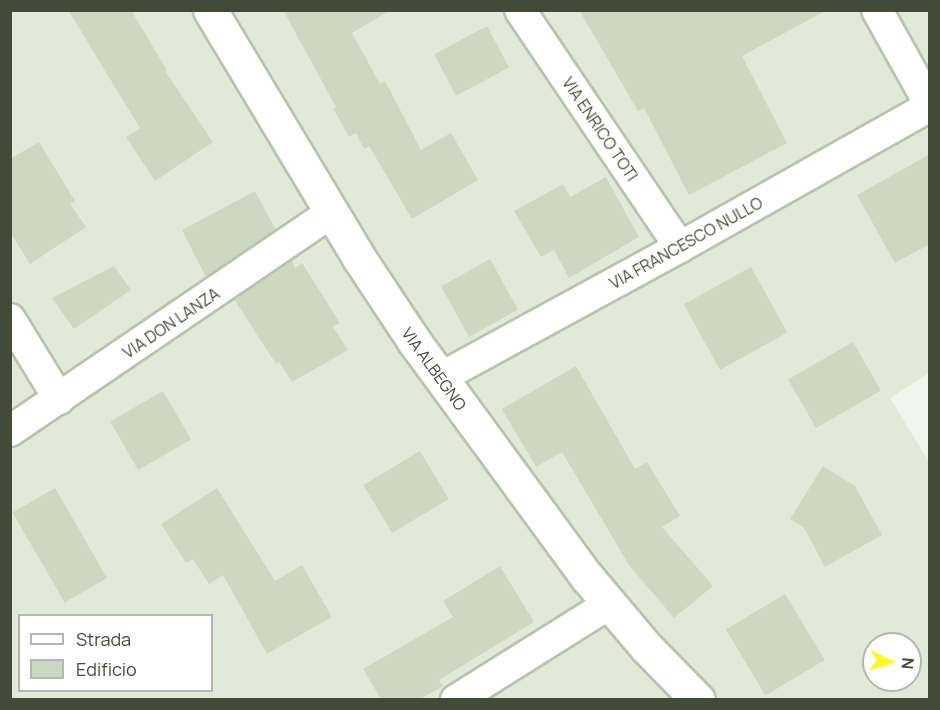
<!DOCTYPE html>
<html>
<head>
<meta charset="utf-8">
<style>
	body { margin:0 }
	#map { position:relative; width:940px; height:710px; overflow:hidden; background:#f0f6eb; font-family:Manrope,sans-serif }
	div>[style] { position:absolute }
	.residential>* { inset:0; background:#e1ead9 }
	.building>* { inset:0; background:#cdd8c0; transform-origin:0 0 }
	.roads { filter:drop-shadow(2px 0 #b8c2ad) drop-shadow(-2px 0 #b8c2ad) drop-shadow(0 2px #b8c2ad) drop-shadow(0 -2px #b8c2ad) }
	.minor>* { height:30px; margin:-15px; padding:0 15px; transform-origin:15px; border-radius:15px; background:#fff }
	.tertiary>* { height:33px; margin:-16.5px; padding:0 16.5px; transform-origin:16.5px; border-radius:16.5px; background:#fff }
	span { translate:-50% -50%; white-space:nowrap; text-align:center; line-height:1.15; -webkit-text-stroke:4.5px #fff; paint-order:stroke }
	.street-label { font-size:16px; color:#424a38 }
	.frame { position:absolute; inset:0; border:12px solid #424a38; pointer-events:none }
	.legend { position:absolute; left:18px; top:614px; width:195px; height:78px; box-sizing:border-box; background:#fff; border:2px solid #b3b7af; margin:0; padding:8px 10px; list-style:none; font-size:18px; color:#424a38 }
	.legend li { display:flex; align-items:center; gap:12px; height:30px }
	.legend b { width:30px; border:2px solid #b3b7af }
	.north { position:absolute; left:862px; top:632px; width:60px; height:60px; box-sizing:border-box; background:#fff; border:2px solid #b3b7af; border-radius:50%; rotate:95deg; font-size:16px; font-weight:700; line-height:24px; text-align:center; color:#424a38 }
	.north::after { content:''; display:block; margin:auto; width:21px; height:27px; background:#fcfb1b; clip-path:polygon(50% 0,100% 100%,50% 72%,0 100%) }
</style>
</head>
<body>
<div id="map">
	<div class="residential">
		<div style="clip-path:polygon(evenodd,10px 11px,929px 11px,929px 373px,890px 398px,929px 462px,929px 699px,11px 699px,10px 11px,20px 616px,212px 616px,212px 690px,20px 690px,20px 616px,10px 11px,874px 644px,910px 644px,910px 680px,874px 680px,874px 644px)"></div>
	</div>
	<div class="building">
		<div style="clip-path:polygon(68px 10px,131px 10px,167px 70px,165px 71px,213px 142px,155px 181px,126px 137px,140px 128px)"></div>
		<div style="clip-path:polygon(283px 10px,391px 10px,352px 33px,380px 84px,385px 81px,421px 150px,451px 133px,478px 180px,412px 219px,369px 146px,364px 149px,356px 133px,349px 137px,333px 108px,336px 107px)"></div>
		<div style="clip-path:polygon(579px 10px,827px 10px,742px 56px,787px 143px,689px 195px,644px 108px,638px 111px)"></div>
		<div style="left:487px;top:26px;width:47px;height:60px;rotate:62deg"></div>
		<div style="clip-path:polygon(39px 142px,75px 201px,70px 204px,86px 227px,30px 264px,10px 232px,10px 159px)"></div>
		<div style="clip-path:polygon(930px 154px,930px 244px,895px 263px,857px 195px)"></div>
		<div style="clip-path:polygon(606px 177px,639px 237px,569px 278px,554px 250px,541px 257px,514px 211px,563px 184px,570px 197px)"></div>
		<div style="clip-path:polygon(255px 191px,276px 230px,206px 277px,182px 230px)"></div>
		<div style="left:490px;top:259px;width:58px;height:56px;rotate:61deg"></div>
		<div style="clip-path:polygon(292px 261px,295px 268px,302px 263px,340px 323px,333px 327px,348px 350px,292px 382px,279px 362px,276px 364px,234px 299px)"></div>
		<div style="clip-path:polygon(114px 266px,131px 290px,74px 329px,52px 298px)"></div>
		<div style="left:751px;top:267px;width:75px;height:77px;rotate:61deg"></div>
		<div style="left:853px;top:342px;width:56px;height:75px;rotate:60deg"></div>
		<div style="clip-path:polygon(576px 366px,635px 469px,647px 462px,680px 516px,662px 527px,713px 586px,674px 618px,629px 565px,562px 452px,536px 467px,502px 409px)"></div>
		<div style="left:163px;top:391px;width:56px;height:61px;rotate:60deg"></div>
		<div style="left:420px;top:451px;width:56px;height:66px;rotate:59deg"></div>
		<div style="clip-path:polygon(823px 466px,855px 486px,882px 535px,825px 567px,804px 528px,790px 519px)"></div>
		<div style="left:55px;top:488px;width:104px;height:49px;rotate:60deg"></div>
		<div style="clip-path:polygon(217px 488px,275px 581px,302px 565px,332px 617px,267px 654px,223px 575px,209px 584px,193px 559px,186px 563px,161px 524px)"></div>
		<div style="clip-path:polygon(500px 566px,534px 622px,439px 680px,443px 686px,420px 699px,381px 699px,363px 669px,453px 617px,443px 601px)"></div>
		<div style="left:785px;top:594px;width:77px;height:69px;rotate:59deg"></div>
	</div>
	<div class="roads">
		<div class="minor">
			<div style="left:520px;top:10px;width:286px;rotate:56deg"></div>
			<div style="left:877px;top:10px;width:109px;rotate:60.8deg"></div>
			<div style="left:10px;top:319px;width:94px;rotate:58.5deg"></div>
			<div style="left:440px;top:378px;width:273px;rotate:-28.6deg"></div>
			<div style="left:680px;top:247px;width:287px;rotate:-29.4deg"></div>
			<div style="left:10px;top:431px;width:388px;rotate:-34.2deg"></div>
			<div style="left:456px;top:700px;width:181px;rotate:-32.1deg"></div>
		</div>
		<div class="tertiary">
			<div style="left:210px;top:10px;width:289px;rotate:59deg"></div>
			<div style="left:359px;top:258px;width:100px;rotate:56.5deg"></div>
			<div style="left:414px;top:341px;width:293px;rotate:53.8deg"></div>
			<div style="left:587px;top:577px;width:93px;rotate:49.8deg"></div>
			<div style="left:647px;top:648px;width:73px;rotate:45.6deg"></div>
		</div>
	</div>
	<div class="street-label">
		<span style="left:600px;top:129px;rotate:56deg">VIA ENRICO TOTI</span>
		<span style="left:686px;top:243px;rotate:-29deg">VIA FRANCESCO NULLO</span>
		<span style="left:171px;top:323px;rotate:-34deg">VIA DON LANZA</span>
		<span style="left:434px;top:369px;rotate:54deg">VIA ALBEGNO</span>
	</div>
	<div class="frame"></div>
	<ul class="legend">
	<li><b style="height:8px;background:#fff"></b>Strada</li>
	<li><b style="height:16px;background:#cdd8c0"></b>Edificio</li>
	</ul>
	<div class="north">N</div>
</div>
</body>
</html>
